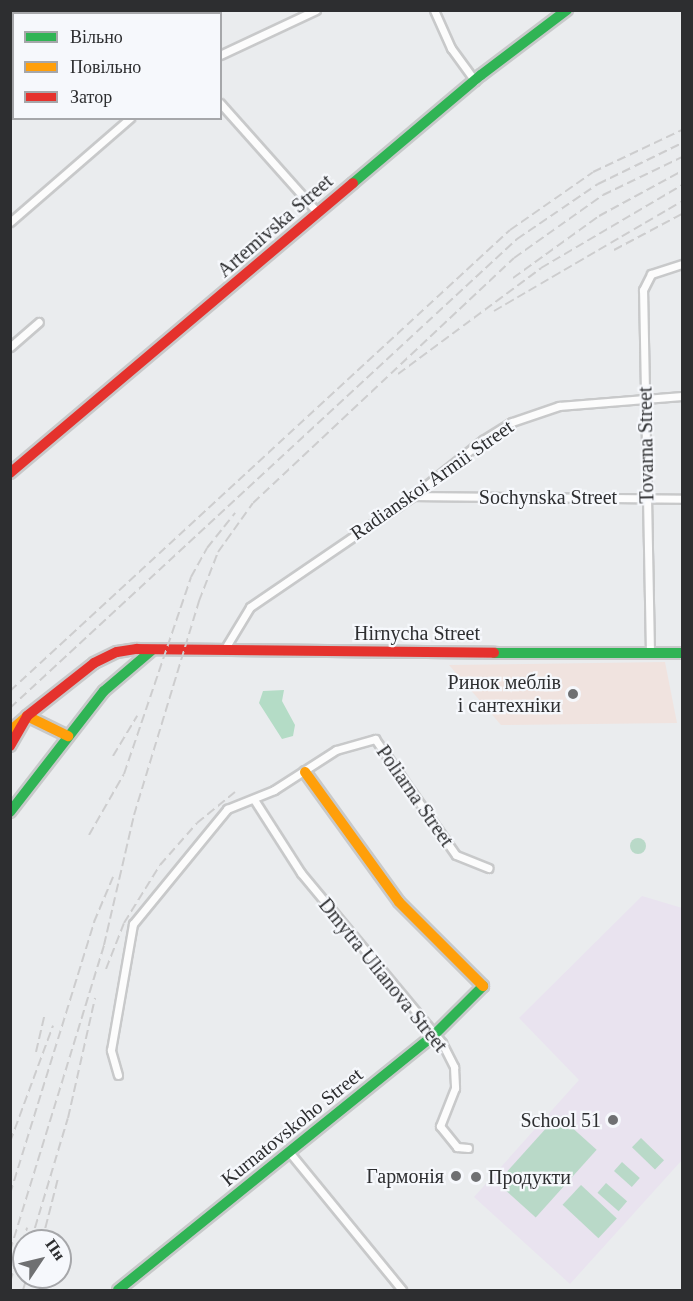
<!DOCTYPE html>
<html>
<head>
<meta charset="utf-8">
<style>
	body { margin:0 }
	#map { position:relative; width:693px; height:1301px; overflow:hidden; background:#eaecee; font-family:Georgia,serif }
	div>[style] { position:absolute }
	.commercial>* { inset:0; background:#f0e3df }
	.education>* { inset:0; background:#e9e3ef }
	.green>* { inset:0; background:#b9d9c8; transform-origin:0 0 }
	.round { border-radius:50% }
	.forest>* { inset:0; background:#b4dcc6 }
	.roads { filter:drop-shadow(2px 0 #c8c9ca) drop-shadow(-2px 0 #c8c9ca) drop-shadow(0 2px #c8c9ca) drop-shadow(0 -2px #c8c9ca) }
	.street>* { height:7px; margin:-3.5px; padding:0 3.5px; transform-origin:3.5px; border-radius:3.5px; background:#fcfcfc }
	.fast>* { height:10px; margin:-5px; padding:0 5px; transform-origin:5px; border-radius:5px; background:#30b455 }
	.slow>* { height:10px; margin:-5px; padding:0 5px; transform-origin:5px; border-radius:5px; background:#ff9f0a }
	.jam>* { height:10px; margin:-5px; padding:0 5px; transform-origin:5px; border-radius:5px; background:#e5322d }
	.rail>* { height:2px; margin-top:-1px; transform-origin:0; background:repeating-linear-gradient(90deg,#cdcdce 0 9px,transparent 0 13.5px) }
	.dots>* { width:16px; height:16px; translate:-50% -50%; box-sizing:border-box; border:3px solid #f6f8fc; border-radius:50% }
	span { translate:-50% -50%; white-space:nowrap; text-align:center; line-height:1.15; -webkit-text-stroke:4.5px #f6f8fc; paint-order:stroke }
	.street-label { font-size:20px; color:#2d2e30 }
	.poi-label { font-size:20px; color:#2d2e30 }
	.right { translate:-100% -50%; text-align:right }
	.left { translate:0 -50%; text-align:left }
	.frame { position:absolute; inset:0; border:12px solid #2d2e30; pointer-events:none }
	.legend { position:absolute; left:12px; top:12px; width:210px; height:108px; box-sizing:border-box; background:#f6f8fc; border:2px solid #a6a7aa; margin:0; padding:8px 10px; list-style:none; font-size:18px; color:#2d2e30 }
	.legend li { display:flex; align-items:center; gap:12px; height:30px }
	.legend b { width:30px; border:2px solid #a6a7aa }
	.north { position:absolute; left:12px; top:1229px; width:60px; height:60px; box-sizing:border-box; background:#f6f8fc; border:2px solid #a6a7aa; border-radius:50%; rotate:55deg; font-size:16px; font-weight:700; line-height:24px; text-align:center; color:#2d2e30 }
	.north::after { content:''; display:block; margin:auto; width:21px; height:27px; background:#6f7072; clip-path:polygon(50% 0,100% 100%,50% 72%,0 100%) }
</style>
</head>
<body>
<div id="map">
	<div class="commercial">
		<div style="clip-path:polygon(665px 662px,677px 723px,501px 725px,449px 665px)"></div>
	</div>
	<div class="education">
		<div style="clip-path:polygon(642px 896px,682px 908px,682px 1160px,570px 1284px,474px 1197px,579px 1080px,519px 1018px)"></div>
	</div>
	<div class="green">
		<div class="round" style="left:630px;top:838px;width:16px;height:16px"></div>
		<div style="left:558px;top:1115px;width:52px;height:91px;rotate:42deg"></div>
		<div style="left:641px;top:1138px;width:32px;height:13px;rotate:44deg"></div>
		<div style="left:622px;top:1162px;width:24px;height:12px;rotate:42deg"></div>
		<div style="left:606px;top:1183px;width:28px;height:13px;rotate:41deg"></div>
		<div style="left:581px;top:1185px;width:49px;height:27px;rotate:43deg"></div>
	</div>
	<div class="forest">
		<div style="clip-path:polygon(284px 690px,282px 701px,295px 725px,293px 736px,282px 739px,259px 703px,263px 691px)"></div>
	</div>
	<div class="roads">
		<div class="street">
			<div style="left:146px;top:10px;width:5px;rotate:53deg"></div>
			<div style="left:434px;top:10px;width:42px;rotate:65.9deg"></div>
			<div style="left:451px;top:48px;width:41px;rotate:54deg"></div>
			<div style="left:220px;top:55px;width:106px;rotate:-25.1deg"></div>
			<div style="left:220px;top:103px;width:146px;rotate:48.3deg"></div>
			<div style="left:10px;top:222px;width:159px;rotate:-40.9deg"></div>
			<div style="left:10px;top:347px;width:38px;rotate:-41deg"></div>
			<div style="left:413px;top:496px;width:269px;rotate:0.6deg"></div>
			<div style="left:224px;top:650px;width:50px;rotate:-58.8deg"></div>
			<div style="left:250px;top:607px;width:197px;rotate:-34.3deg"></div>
			<div style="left:413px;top:496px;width:90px;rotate:-38.7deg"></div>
			<div style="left:483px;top:440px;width:34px;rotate:-32deg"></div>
			<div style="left:512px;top:422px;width:50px;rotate:-18.8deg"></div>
			<div style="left:559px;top:406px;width:123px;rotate:-4.6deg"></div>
			<div style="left:650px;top:652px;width:362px;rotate:-91.1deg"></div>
			<div style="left:643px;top:290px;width:18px;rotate:-63deg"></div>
			<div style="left:651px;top:274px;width:33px;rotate:-18deg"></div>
			<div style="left:255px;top:801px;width:85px;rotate:57.4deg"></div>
			<div style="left:301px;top:873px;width:221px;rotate:50.3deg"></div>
			<div style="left:442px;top:1043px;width:27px;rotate:63deg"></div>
			<div style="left:454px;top:1067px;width:21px;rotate:87deg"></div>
			<div style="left:455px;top:1088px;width:41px;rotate:111.5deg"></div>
			<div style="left:440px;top:1126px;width:27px;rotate:51deg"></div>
			<div style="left:457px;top:1147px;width:11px;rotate:5deg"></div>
			<div style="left:118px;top:1075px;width:26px;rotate:-106deg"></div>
			<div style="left:111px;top:1050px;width:128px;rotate:-80.1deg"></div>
			<div style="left:133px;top:924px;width:149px;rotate:-50.7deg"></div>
			<div style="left:227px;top:809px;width:51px;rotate:-22deg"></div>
			<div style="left:274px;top:790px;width:74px;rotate:-32.8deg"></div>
			<div style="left:336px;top:750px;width:41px;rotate:-15.8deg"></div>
			<div style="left:375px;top:739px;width:141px;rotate:55.1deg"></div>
			<div style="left:456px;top:855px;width:35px;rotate:22deg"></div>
			<div style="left:290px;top:1153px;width:177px;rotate:50.7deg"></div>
		</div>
		<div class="fast">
			<div style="left:353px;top:183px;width:167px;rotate:-40.2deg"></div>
			<div style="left:481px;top:75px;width:108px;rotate:-37.1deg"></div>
			<div style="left:494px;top:653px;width:188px"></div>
			<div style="left:10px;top:812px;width:153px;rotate:-52.2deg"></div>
			<div style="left:104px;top:691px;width:62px;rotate:-40.4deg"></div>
			<div style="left:118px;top:1290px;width:407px;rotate:-38.9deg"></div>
			<div style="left:435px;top:1034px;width:68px;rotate:-45deg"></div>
		</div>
		<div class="slow">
			<div style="left:10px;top:731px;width:23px;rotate:-41deg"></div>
			<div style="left:27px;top:716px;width:46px;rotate:26deg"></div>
			<div style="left:305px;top:772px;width:160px;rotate:54.1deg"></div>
			<div style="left:399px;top:902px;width:119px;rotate:45deg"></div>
		</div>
		<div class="jam">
			<div style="left:10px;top:473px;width:449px;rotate:-40.2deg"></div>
			<div style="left:10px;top:746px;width:34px;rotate:-60deg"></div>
			<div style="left:27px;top:716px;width:85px;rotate:-38.3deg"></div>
			<div style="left:94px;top:663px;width:25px;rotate:-26deg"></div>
			<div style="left:117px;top:652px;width:20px;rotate:-9deg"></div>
			<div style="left:137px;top:649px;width:357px;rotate:0.6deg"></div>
		</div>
	</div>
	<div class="rail">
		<div style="left:614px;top:250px;width:77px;rotate:-27.9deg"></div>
		<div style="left:513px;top:278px;width:106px;rotate:-35.8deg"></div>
		<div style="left:599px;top:216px;width:94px;rotate:-28.5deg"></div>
		<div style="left:494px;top:311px;width:218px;rotate:-30.3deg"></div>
		<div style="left:398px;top:374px;width:178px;rotate:-36.5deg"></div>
		<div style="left:541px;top:268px;width:164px;rotate:-30.5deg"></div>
		<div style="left:10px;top:691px;width:680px;rotate:-42.68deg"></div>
		<div style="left:510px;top:230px;width:101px;rotate:-34.9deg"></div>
		<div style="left:593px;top:172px;width:98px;rotate:-25.3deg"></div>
		<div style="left:10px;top:708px;width:691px;rotate:-42.77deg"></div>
		<div style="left:517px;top:239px;width:98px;rotate:-34.2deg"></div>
		<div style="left:598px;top:184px;width:93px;rotate:-26deg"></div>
		<div style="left:113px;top:756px;width:47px;rotate:-59deg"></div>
		<div style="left:89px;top:835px;width:70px;rotate:-60.2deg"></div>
		<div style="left:124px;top:774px;width:208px;rotate:-71.2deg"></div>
		<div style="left:191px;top:577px;width:33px;rotate:-61deg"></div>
		<div style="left:207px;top:548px;width:45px;rotate:-51.3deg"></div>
		<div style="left:106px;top:969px;width:49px;rotate:-68.6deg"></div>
		<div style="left:124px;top:923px;width:68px;rotate:-58.2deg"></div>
		<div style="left:160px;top:865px;width:56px;rotate:-48.6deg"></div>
		<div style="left:197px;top:823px;width:49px;rotate:-39.2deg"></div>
		<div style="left:36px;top:1052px;width:40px;rotate:-77deg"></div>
		<div style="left:10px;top:1142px;width:124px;rotate:-69.7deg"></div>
		<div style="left:10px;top:1194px;width:285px;rotate:-72.8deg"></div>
		<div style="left:94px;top:922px;width:49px;rotate:-67.1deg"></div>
		<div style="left:31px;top:1241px;width:128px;rotate:-73.3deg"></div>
		<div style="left:68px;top:1118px;width:123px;rotate:-77.3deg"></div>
		<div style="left:42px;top:1241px;width:65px;rotate:-75.7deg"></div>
		<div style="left:10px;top:1251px;width:320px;rotate:-72.9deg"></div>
		<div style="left:104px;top:945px;width:133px;rotate:-77deg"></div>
		<div style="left:134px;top:815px;width:224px;rotate:-73.1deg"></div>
		<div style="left:199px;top:601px;width:53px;rotate:-68.8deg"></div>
		<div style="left:218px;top:552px;width:60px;rotate:-54.5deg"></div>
		<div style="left:253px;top:503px;width:358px;rotate:-43.2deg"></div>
		<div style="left:514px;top:258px;width:109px;rotate:-35.3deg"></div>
		<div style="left:603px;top:195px;width:88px;rotate:-25.7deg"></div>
		<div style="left:10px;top:1282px;width:57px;rotate:-72.5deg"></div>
		<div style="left:23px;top:1290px;width:14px;rotate:-73deg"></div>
	</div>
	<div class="dots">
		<div style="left:573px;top:694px;background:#6f7072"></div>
		<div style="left:613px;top:1120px;background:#6f7072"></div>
		<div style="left:456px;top:1176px;background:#6f7072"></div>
		<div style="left:476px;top:1177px;background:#6f7072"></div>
	</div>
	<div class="street-label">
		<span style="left:275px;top:226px;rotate:-41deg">Artemivska Street</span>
		<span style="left:646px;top:445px;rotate:-91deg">Tovarna Street</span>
		<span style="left:432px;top:480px;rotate:-35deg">Radianskoi Armii Street</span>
		<span style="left:548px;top:497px">Sochynska Street</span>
		<span style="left:417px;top:633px">Hirnycha Street</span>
		<span style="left:415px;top:796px;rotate:55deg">Poliarna Street</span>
		<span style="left:383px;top:975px;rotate:51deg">Dmytra Ulianova Street</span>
		<span style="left:292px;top:1127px;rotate:-39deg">Kurnatovskoho Street</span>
	</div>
	<div class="poi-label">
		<span class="right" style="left:561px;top:694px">Ринок меблів<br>і сантехніки</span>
		<span class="right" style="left:601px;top:1120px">School 51</span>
		<span class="right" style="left:444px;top:1176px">Гармонія</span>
		<span class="left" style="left:488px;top:1177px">Продукти</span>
	</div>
	<div class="frame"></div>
	<ul class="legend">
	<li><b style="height:8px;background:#30b455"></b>Вільно</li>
	<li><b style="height:8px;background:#ff9f0a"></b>Повільно</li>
	<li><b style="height:8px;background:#e5322d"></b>Затор</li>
	</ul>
	<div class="north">Пн</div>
</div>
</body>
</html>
